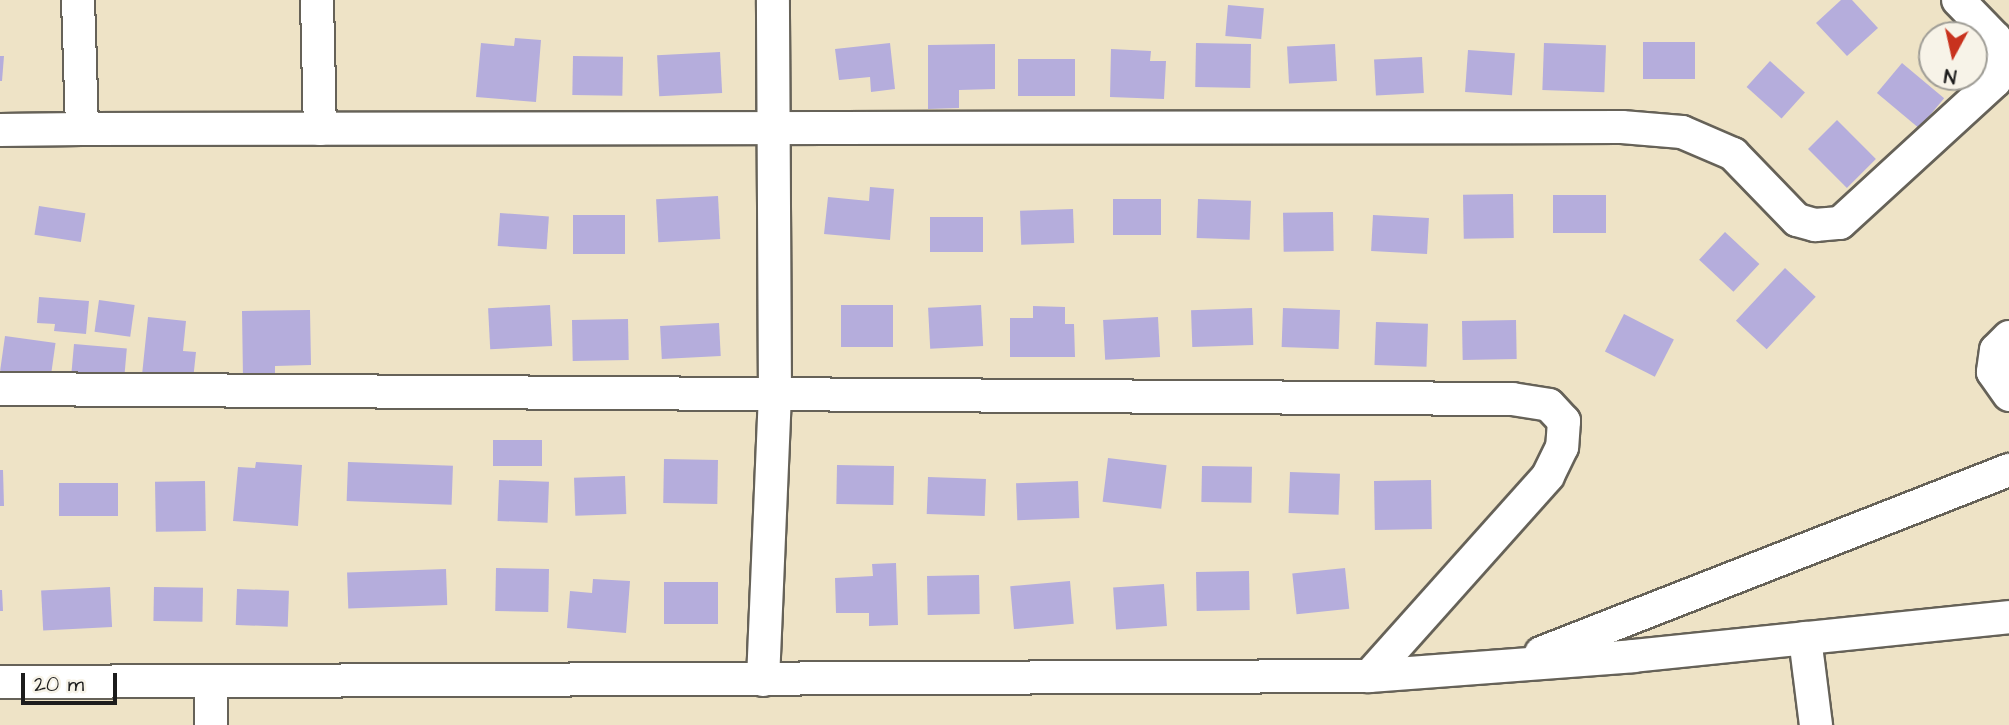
<!DOCTYPE html>
<html>
<head>
<meta charset="utf-8">
<style>
	body { margin:0 }
	#map { position:relative; width:2009px; height:725px; overflow:hidden; background:#eee3c6; font-family:"Architects Daughter",sans-serif }
	div>[style] { position:absolute }
	.building>* { inset:0; background:#b5addc; transform-origin:0 0 }
	.roads { filter:drop-shadow(2px 0 #666258) drop-shadow(-2px 0 #666258) drop-shadow(0 2px #666258) drop-shadow(0 -2px #666258) }
	.street>* { height:32px; margin:-16px; padding:0 16px; transform-origin:16px; border-radius:16px; background:#fff }
	span { translate:-50% -50%; white-space:nowrap; text-align:center; line-height:1.15; -webkit-text-stroke:5px #f7f3e8; paint-order:stroke }
	.north { position:absolute; left:1918px; top:21px; width:70px; height:70px; box-sizing:border-box; background:#f7f3e8; border:2px solid #9f9d96; border-radius:50%; rotate:188deg; font-size:19px; font-weight:700; line-height:28px; text-align:center; color:#1c1c1c }
	.north::after { content:''; display:block; margin:auto; width:24px; height:32px; background:#c8321e; clip-path:polygon(50% 0,100% 100%,50% 72%,0 100%) }
	.scale { position:absolute; left:21px; top:673px; width:96px; height:32px; box-sizing:border-box; border:4px solid #1c1c1c; border-top:0; padding-left:9px; font-size:21px; line-height:24px; white-space:nowrap; color:#1c1c1c; -webkit-text-stroke:5px #f7f3e8; paint-order:stroke }
</style>
</head>
<body>
<div id="map">
	<div class="building">
		<div style="clip-path:polygon(1841px 0,1852px 0,1878px 28px,1847px 56px,1816px 23px)"></div>
		<div style="left:1228px;top:5px;width:36px;height:31px;rotate:5deg"></div>
		<div style="clip-path:polygon(515px 38px,541px 40px,536px 102px,476px 97px,481px 43px,514px 46px)"></div>
		<div style="left:1643px;top:42px;width:52px;height:37px"></div>
		<div style="clip-path:polygon(890px 43px,895px 89px,871px 92px,870px 77px,839px 80px,835px 49px)"></div>
		<div style="left:1196px;top:43px;width:55px;height:44px;rotate:1deg"></div>
		<div style="left:1544px;top:43px;width:62px;height:47px;rotate:2deg"></div>
		<div style="clip-path:polygon(995px 44px,995px 89px,959px 90px,959px 108px,928px 109px,928px 45px)"></div>
		<div style="left:1335px;top:44px;width:37px;height:48px;rotate:87deg"></div>
		<div style="clip-path:polygon(1111px 49px,1151px 51px,1150px 61px,1166px 61px,1164px 99px,1110px 97px)"></div>
		<div style="left:1468px;top:50px;width:47px;height:42px;rotate:4deg"></div>
		<div style="left:720px;top:52px;width:41px;height:63px;rotate:87deg"></div>
		<div style="clip-path:polygon(0 56px,4px 56px,2px 81px,0 81px)"></div>
		<div style="left:573px;top:56px;width:50px;height:39px;rotate:1deg"></div>
		<div style="left:1422px;top:57px;width:36px;height:48px;rotate:87deg"></div>
		<div style="left:1018px;top:59px;width:57px;height:37px"></div>
		<div style="left:1770px;top:61px;width:47px;height:35px;rotate:42deg"></div>
		<div style="left:1902px;top:63px;width:55px;height:39px;rotate:40deg"></div>
		<div style="left:1837px;top:120px;width:55px;height:41px;rotate:45deg"></div>
		<div style="clip-path:polygon(870px 187px,894px 189px,890px 240px,824px 234px,828px 197px,869px 201px)"></div>
		<div style="left:1513px;top:194px;width:44px;height:50px;rotate:89deg"></div>
		<div style="left:1606px;top:195px;width:38px;height:53px;rotate:90deg"></div>
		<div style="left:718px;top:196px;width:43px;height:62px;rotate:87deg"></div>
		<div style="left:1161px;top:199px;width:36px;height:48px;rotate:90deg"></div>
		<div style="left:1198px;top:199px;width:53px;height:39px;rotate:2deg"></div>
		<div style="left:39px;top:206px;width:47px;height:29px;rotate:9deg"></div>
		<div style="left:1073px;top:209px;width:34px;height:53px;rotate:88deg"></div>
		<div style="left:1333px;top:212px;width:39px;height:50px;rotate:89deg"></div>
		<div style="left:500px;top:213px;width:49px;height:33px;rotate:4deg"></div>
		<div style="left:573px;top:215px;width:52px;height:39px"></div>
		<div style="left:1373px;top:215px;width:56px;height:36px;rotate:3deg"></div>
		<div style="left:930px;top:217px;width:53px;height:35px"></div>
		<div style="left:1725px;top:232px;width:47px;height:38px;rotate:43deg"></div>
		<div style="left:1785px;top:268px;width:42px;height:72px;rotate:43deg"></div>
		<div style="clip-path:polygon(39px 297px,89px 301px,86px 334px,54px 331px,55px 324px,37px 323px)"></div>
		<div style="left:99px;top:300px;width:36px;height:32px;rotate:8deg"></div>
		<div style="left:550px;top:305px;width:41px;height:62px;rotate:87deg"></div>
		<div style="left:841px;top:305px;width:52px;height:42px"></div>
		<div style="left:981px;top:305px;width:41px;height:53px;rotate:87deg"></div>
		<div style="clip-path:polygon(1033px 306px,1065px 307px,1065px 324px,1074px 324px,1075px 357px,1010px 357px,1010px 318px,1033px 318px)"></div>
		<div style="left:1252px;top:308px;width:37px;height:61px;rotate:88deg"></div>
		<div style="left:1283px;top:308px;width:57px;height:39px;rotate:2deg"></div>
		<div style="clip-path:polygon(310px 310px,311px 365px,275px 366px,275px 378px,243px 379px,242px 311px)"></div>
		<div style="left:1624px;top:314px;width:56px;height:42px;rotate:27deg"></div>
		<div style="clip-path:polygon(148px 317px,186px 321px,183px 351px,196px 352px,193px 380px,142px 375px)"></div>
		<div style="left:1158px;top:317px;width:40px;height:55px;rotate:87deg"></div>
		<div style="left:628px;top:319px;width:41px;height:56px;rotate:89deg"></div>
		<div style="left:1516px;top:320px;width:39px;height:54px;rotate:89deg"></div>
		<div style="left:1376px;top:322px;width:52px;height:43px;rotate:2deg"></div>
		<div style="left:719px;top:323px;width:33px;height:59px;rotate:87deg"></div>
		<div style="left:5px;top:336px;width:51px;height:35px;rotate:8deg"></div>
		<div style="left:74px;top:344px;width:53px;height:34px;rotate:5deg"></div>
		<div style="left:493px;top:440px;width:49px;height:26px"></div>
		<div style="left:1108px;top:458px;width:59px;height:44px;rotate:7deg"></div>
		<div style="left:664px;top:459px;width:54px;height:44px;rotate:1deg"></div>
		<div style="clip-path:polygon(256px 462px,302px 465px,298px 526px,233px 521px,238px 467px,255px 468px)"></div>
		<div style="left:348px;top:462px;width:105px;height:39px;rotate:2deg"></div>
		<div style="left:837px;top:465px;width:57px;height:39px;rotate:1deg"></div>
		<div style="left:1202px;top:466px;width:50px;height:36px;rotate:1deg"></div>
		<div style="clip-path:polygon(0 470px,3px 470px,4px 506px,0 506px)"></div>
		<div style="left:1290px;top:472px;width:50px;height:41px;rotate:2deg"></div>
		<div style="left:625px;top:476px;width:38px;height:51px;rotate:88deg"></div>
		<div style="left:928px;top:477px;width:58px;height:37px;rotate:2deg"></div>
		<div style="left:499px;top:480px;width:50px;height:41px;rotate:2deg"></div>
		<div style="left:1431px;top:480px;width:49px;height:57px;rotate:89deg"></div>
		<div style="left:205px;top:481px;width:50px;height:50px;rotate:89deg"></div>
		<div style="left:1078px;top:481px;width:37px;height:62px;rotate:88deg"></div>
		<div style="left:59px;top:483px;width:59px;height:33px"></div>
		<div style="clip-path:polygon(896px 563px,898px 625px,869px 626px,869px 613px,836px 613px,835px 578px,873px 576px,872px 564px)"></div>
		<div style="left:496px;top:568px;width:53px;height:43px;rotate:1deg"></div>
		<div style="left:1345px;top:568px;width:41px;height:53px;rotate:84deg"></div>
		<div style="left:446px;top:569px;width:36px;height:99px;rotate:88deg"></div>
		<div style="left:1249px;top:571px;width:39px;height:53px;rotate:89deg"></div>
		<div style="left:979px;top:575px;width:39px;height:52px;rotate:89deg"></div>
		<div style="clip-path:polygon(593px 579px,630px 581px,626px 633px,567px 628px,570px 591px,592px 593px)"></div>
		<div style="left:1070px;top:581px;width:43px;height:60px;rotate:85deg"></div>
		<div style="left:664px;top:582px;width:54px;height:42px"></div>
		<div style="left:1164px;top:584px;width:42px;height:51px;rotate:86deg"></div>
		<div style="left:110px;top:587px;width:40px;height:69px;rotate:87deg"></div>
		<div style="left:154px;top:587px;width:49px;height:34px;rotate:1deg"></div>
		<div style="left:237px;top:589px;width:52px;height:36px;rotate:2deg"></div>
		<div style="clip-path:polygon(0 590px,2px 590px,3px 611px,0 611px)"></div>
	</div>
	<div class="roads">
		<div class="street">
			<div style="left:78px;top:0;width:129px;rotate:88.2deg"></div>
			<div style="left:82px;top:129px;width:1540px;rotate:-0.07deg"></div>
			<div style="left:1622px;top:127px;width:60px;rotate:4.8deg"></div>
			<div style="left:1682px;top:132px;width:56px;rotate:23.3deg"></div>
			<div style="left:1733px;top:154px;width:92px;rotate:45.9deg"></div>
			<div style="left:1797px;top:220px;width:19px;rotate:16deg"></div>
			<div style="left:1815px;top:225px;width:25px;rotate:-5deg"></div>
			<div style="left:1840px;top:223px;width:210px;rotate:-42.5deg"></div>
			<div style="left:1995px;top:81px;width:22px;rotate:-74deg"></div>
			<div style="left:2001px;top:60px;width:23px;rotate:-105deg"></div>
			<div style="left:1995px;top:38px;width:53px;rotate:-134.2deg"></div>
			<div style="left:317px;top:0;width:129px;rotate:88.7deg"></div>
			<div style="left:0;top:130px;width:82px;rotate:-0.7deg"></div>
			<div style="left:2009px;top:337px;width:18px;rotate:135deg"></div>
			<div style="left:1996px;top:350px;width:22px;rotate:98deg"></div>
			<div style="left:1993px;top:372px;width:28px;rotate:55deg"></div>
			<div style="left:0;top:389px;width:1512px;rotate:0.38deg"></div>
			<div style="left:1512px;top:399px;width:37px;rotate:9deg"></div>
			<div style="left:1549px;top:405px;width:22px;rotate:47deg"></div>
			<div style="left:1564px;top:421px;width:26px;rotate:94deg"></div>
			<div style="left:1562px;top:447px;width:32px;rotate:116deg"></div>
			<div style="left:1548px;top:476px;width:268px;rotate:131.8deg"></div>
			<div style="left:1805px;top:638px;width:88px;rotate:82.8deg"></div>
			<div style="left:1541px;top:653px;width:503px;rotate:-21.36deg"></div>
			<div style="left:763px;top:680px;width:283px;rotate:-87.6deg"></div>
			<div style="left:775px;top:397px;width:397px;rotate:-90.3deg"></div>
			<div style="left:0;top:682px;width:1369px;rotate:-0.25deg"></div>
			<div style="left:1369px;top:676px;width:265px;rotate:-4.3deg"></div>
			<div style="left:1633px;top:656px;width:378px;rotate:-5.9deg"></div>
			<div style="left:211px;top:682px;width:43px;rotate:90deg"></div>
		</div>
	</div>
	<div class="north">N</div>
	<div class="scale">20 m</div>
</div>
</body>
</html>
